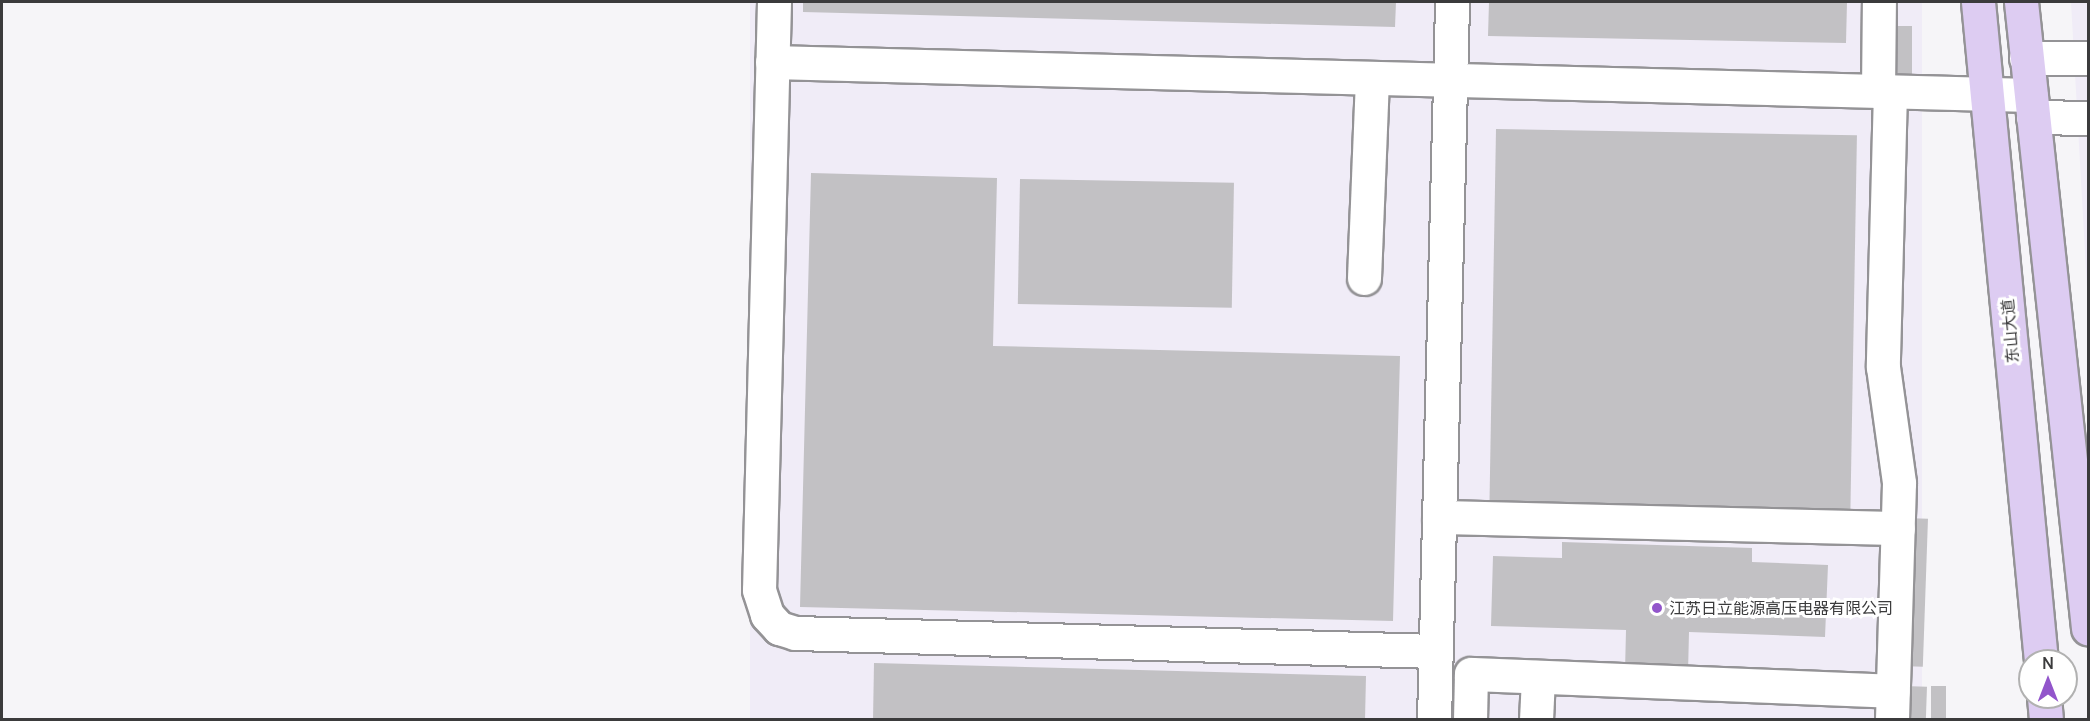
<!DOCTYPE html>
<html>
<head>
<meta charset="utf-8">
<style>
	body { margin:0 }
	#map { position:relative; width:2090px; height:721px; overflow:hidden; background:#f6f5f8; font-family:Manrope,"Noto Sans SC",sans-serif }
	div>[style] { position:absolute }
	.built>* { inset:0; background:#f0ecf7; transform-origin:0 0 }
	.building>* { inset:0; background:#c2c1c4; transform-origin:0 0 }
	.roads { filter:drop-shadow(2px 0 #949396) drop-shadow(-2px 0 #949396) drop-shadow(0 2px #949396) drop-shadow(0 -2px #949396) }
	.minor>* { height:33px; margin:-16.5px; padding:0 16.5px; transform-origin:16.5px; border-radius:16.5px; background:#fff }
	.major>* { height:33px; margin:-16.5px; padding:0 16.5px; transform-origin:16.5px; border-radius:16.5px; background:#ddccf2 }
	.dots>* { width:16px; height:16px; translate:-50% -50%; box-sizing:border-box; border:3px solid #fff; border-radius:50% }
	span { translate:-50% -50%; white-space:nowrap; text-align:center; line-height:1.15; -webkit-text-stroke:6px #fff; paint-order:stroke }
	.street-label { font-size:16px; color:#3b3b3c }
	.poi-label { font-size:16px; color:#3b3b3c }
	.left { translate:0 -50%; text-align:left }
	.frame { position:absolute; inset:0; border:3px solid #3b3b3c; pointer-events:none }
	.north { position:absolute; left:2018px; top:649px; width:60px; height:60px; box-sizing:border-box; background:#fff; border:2px solid #b1b1b1; border-radius:50%; rotate:0deg; font-size:16px; font-weight:700; line-height:24px; text-align:center; color:#3b3b3c }
	.north::after { content:''; display:block; margin:auto; width:21px; height:27px; background:#9255cb; clip-path:polygon(50% 0,100% 100%,50% 72%,0 100%) }
</style>
</head>
<body>
<div id="map">
	<div class="built">
		<div style="left:750px;top:2px;width:1172px;height:718px"></div>
		<div style="clip-path:polygon(2071px 2px,2088px 2px,2088px 306px)"></div>
	</div>
	<div class="building">
		<div style="clip-path:polygon(803px 2px,1396px 2px,1395px 27px,803px 12px)"></div>
		<div style="clip-path:polygon(1489px 2px,1847px 2px,1846px 43px,1488px 36px)"></div>
		<div style="left:1891px;top:26px;width:21px;height:51px"></div>
		<div style="left:1496px;top:129px;width:361px;height:376px;rotate:1deg"></div>
		<div style="clip-path:polygon(811px 173px,997px 178px,993px 346px,1400px 356px,1393px 621px,800px 607px)"></div>
		<div style="left:1020px;top:179px;width:214px;height:125px;rotate:1deg"></div>
		<div style="left:1905px;top:518px;width:23px;height:148px;rotate:2deg"></div>
		<div style="clip-path:polygon(1562px 542px,1752px 548px,1752px 562px,1828px 565px,1825px 637px,1689px 632px,1688px 673px,1625px 671px,1626px 630px,1491px 626px,1493px 556px,1562px 558px)"></div>
		<div style="clip-path:polygon(874px 663px,1366px 676px,1365px 720px,873px 720px)"></div>
		<div style="left:1904px;top:686px;width:23px;height:34px;rotate:2deg"></div>
		<div style="left:1931px;top:686px;width:15px;height:34px"></div>
	</div>
	<div class="roads">
		<div class="minor">
			<div style="left:774px;top:2px;width:588px;rotate:91.46deg"></div>
			<div style="left:759px;top:590px;width:26px;rotate:72deg"></div>
			<div style="left:767px;top:615px;width:18px;rotate:47deg"></div>
			<div style="left:779px;top:628px;width:17px;rotate:17deg"></div>
			<div style="left:795px;top:633px;width:640px;rotate:1.61deg"></div>
			<div style="left:2026px;top:58px;width:62px"></div>
			<div style="left:772px;top:62px;width:1259px;rotate:1.5deg"></div>
			<div style="left:1878px;top:91px;width:89px;rotate:-89.4deg"></div>
			<div style="left:1890px;top:91px;width:276px;rotate:91.5deg"></div>
			<div style="left:1883px;top:367px;width:117px;rotate:82.1deg"></div>
			<div style="left:1899px;top:483px;width:237px;rotate:91.7deg"></div>
			<div style="left:2033px;top:117px;width:55px;rotate:1deg"></div>
			<div style="left:1364px;top:278px;width:200px;rotate:-87.7deg"></div>
			<div style="left:1439px;top:517px;width:459px;rotate:1.4deg"></div>
			<div style="left:1434px;top:720px;width:718px;rotate:-88.56deg"></div>
			<div style="left:1470px;top:720px;width:46px;rotate:-88.8deg"></div>
			<div style="left:1471px;top:674px;width:422px;rotate:2.3deg"></div>
			<div style="left:1536px;top:720px;width:43px;rotate:-87.3deg"></div>
		</div>
		<div class="major">
			<div style="left:1978px;top:2px;width:662px;rotate:84.54deg"></div>
			<div style="left:2021px;top:2px;width:630px;rotate:83.89deg"></div>
			<div style="left:2044px;top:697px;width:23px;rotate:85deg"></div>
		</div>
	</div>
	<div class="dots">
		<div style="left:1657px;top:608px;background:#9255cb"></div>
	</div>
	<div class="street-label">
		<span style="left:2010px;top:331px;rotate:-95deg">东山大道</span>
	</div>
	<div class="poi-label">
		<span class="left" style="left:1669px;top:608px">江苏日立能源高压电器有限公司</span>
	</div>
	<div class="frame"></div>
	<div class="north">N</div>
</div>
</body>
</html>
